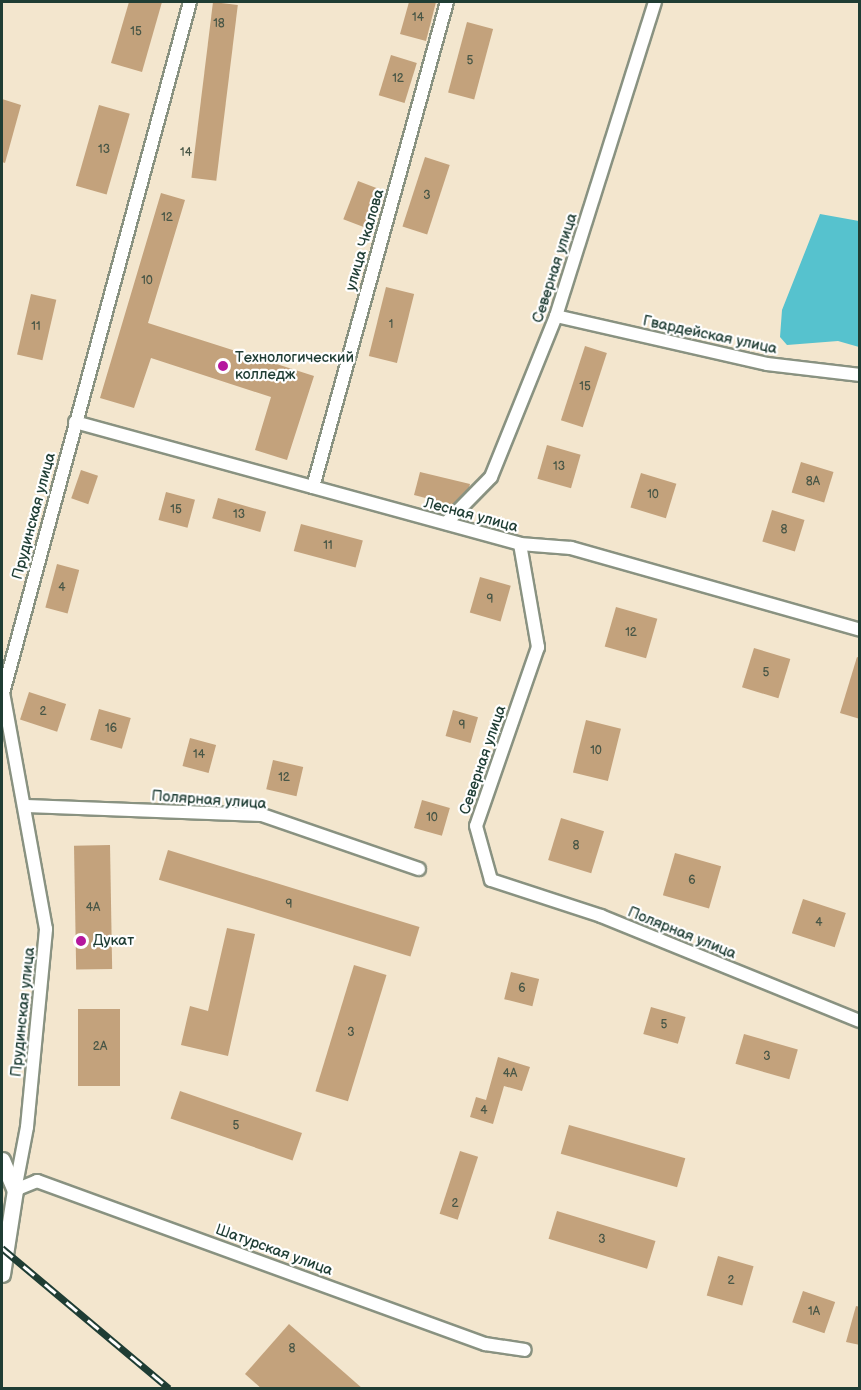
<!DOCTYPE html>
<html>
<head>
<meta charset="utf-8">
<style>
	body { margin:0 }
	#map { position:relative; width:861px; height:1390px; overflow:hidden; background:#f3e6ce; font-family:"Balsamiq Sans",sans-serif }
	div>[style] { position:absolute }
	.water>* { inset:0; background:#56c2ce }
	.building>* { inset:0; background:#c3a27c; transform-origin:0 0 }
	.roads { filter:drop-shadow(2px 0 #899281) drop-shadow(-2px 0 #899281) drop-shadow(0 2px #899281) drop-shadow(0 -2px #899281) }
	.minor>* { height:12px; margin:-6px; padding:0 6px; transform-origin:6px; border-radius:6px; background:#fff }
	.tertiary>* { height:15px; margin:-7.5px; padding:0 7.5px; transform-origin:7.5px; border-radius:7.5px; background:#fff }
	.rail>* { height:7px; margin-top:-3.5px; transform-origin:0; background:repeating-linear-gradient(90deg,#fff 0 14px,#1f3d34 0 28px); box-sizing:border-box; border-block:2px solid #1f3d34 }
	.dots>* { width:16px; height:16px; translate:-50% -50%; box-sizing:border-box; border:3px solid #fff; border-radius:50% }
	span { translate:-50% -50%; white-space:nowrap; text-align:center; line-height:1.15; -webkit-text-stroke:4.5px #fff; paint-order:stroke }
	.number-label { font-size:12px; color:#485646 }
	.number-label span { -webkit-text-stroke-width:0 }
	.street-label { font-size:15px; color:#1f3d34 }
	.poi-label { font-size:15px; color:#1f3d34 }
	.left { translate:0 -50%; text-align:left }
	.frame { position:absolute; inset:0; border:3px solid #1f3d34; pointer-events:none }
</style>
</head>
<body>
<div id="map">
	<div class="water">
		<div style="clip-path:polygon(820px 214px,859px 221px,859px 347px,838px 341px,787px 345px,780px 337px,782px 310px)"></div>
	</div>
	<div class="building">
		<div style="clip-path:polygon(129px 2px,162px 2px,142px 72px,111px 63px)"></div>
		<div style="left:213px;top:2px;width:25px;height:177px;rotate:7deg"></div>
		<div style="clip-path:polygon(409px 2px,436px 2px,426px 41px,400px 34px)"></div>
		<div style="left:467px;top:22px;width:27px;height:73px;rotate:15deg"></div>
		<div style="left:391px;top:55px;width:27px;height:42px;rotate:17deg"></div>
		<div style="clip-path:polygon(2px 99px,21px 105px,5px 163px,2px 162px)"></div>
		<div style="left:99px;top:105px;width:32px;height:84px;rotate:16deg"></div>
		<div style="left:425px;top:157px;width:26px;height:73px;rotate:18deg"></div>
		<div style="left:358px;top:181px;width:26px;height:41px;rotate:21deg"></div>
		<div style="clip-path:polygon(161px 193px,185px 200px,148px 323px,314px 376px,287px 460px,255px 450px,271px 397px,151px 358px,134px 408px,100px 398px)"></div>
		<div style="left:386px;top:287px;width:29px;height:71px;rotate:14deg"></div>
		<div style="left:31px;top:294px;width:26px;height:62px;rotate:13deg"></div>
		<div style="left:585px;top:346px;width:23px;height:78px;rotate:18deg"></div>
		<div style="left:547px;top:445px;width:35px;height:35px;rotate:16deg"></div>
		<div style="left:801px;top:462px;width:34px;height:32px;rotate:17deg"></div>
		<div style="left:81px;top:470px;width:18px;height:30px;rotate:19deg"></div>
		<div style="clip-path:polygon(420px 472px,470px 484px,469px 488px,452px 505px,414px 495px)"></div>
		<div style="left:641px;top:473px;width:37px;height:36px;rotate:17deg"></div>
		<div style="left:166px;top:492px;width:30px;height:29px;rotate:15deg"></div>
		<div style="left:218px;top:498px;width:50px;height:21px;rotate:16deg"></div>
		<div style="left:772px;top:510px;width:34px;height:33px;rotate:17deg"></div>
		<div style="left:301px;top:524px;width:64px;height:28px;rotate:15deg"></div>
		<div style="left:57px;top:564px;width:23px;height:45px;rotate:15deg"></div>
		<div style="left:480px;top:577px;width:32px;height:37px;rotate:16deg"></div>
		<div style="left:616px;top:607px;width:43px;height:41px;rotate:16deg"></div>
		<div style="left:754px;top:648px;width:38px;height:41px;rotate:17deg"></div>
		<div style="clip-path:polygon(857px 657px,860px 658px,860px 719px,840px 713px)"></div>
		<div style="left:29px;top:692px;width:39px;height:29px;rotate:18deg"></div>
		<div style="left:99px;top:709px;width:33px;height:32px;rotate:16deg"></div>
		<div style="left:453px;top:710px;width:26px;height:27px;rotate:16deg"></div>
		<div style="left:586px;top:720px;width:36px;height:54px;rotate:14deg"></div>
		<div style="left:190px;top:738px;width:27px;height:29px;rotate:15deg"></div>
		<div style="left:273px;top:760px;width:31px;height:30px;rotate:13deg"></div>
		<div style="left:422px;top:800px;width:29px;height:29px;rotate:16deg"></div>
		<div style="left:561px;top:818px;width:45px;height:44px;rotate:17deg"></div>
		<div style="left:110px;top:845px;width:124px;height:36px;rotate:89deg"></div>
		<div style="left:168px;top:850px;width:263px;height:31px;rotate:17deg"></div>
		<div style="left:675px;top:853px;width:48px;height:44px;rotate:16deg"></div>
		<div style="left:803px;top:899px;width:45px;height:36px;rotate:18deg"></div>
		<div style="clip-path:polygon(227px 928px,255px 934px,228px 1056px,181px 1045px,190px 1006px,208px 1011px)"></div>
		<div style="left:354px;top:965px;width:34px;height:132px;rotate:17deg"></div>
		<div style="left:511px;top:972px;width:29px;height:28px;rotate:14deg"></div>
		<div style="left:651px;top:1007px;width:36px;height:28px;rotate:16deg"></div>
		<div style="left:78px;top:1009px;width:42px;height:77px"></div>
		<div style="left:744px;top:1034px;width:56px;height:31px;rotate:16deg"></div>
		<div style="clip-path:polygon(498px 1057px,530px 1067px,522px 1091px,504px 1086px,493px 1124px,470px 1117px,476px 1097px,486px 1100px)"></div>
		<div style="left:180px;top:1091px;width:129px;height:29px;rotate:19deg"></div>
		<div style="left:569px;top:1125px;width:121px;height:30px;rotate:16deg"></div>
		<div style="left:460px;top:1151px;width:19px;height:66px;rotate:18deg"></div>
		<div style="left:557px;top:1211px;width:103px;height:29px;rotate:17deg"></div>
		<div style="left:718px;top:1256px;width:37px;height:41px;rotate:16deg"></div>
		<div style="left:803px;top:1291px;width:34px;height:33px;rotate:19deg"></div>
		<div style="clip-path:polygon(856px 1306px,860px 1307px,860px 1345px,846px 1342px)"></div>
		<div style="clip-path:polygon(289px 1324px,363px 1389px,262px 1389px,245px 1374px)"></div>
	</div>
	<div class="roads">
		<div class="minor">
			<div style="left:556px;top:316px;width:216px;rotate:12.8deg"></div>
			<div style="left:767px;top:364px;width:94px;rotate:6.7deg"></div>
			<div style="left:75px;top:422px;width:461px;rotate:15.3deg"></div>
			<div style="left:520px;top:544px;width:51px;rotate:4.5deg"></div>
			<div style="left:571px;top:548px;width:300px;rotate:15.8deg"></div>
			<div style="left:313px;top:487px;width:503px;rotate:-74.56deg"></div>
			<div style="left:446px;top:523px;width:64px;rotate:-45.6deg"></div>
			<div style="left:491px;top:477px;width:174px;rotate:-68deg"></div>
			<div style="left:556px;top:316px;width:329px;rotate:-72.5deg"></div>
			<div style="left:520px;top:544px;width:105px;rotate:80.1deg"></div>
			<div style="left:538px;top:647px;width:189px;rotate:109.1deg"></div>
			<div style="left:476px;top:826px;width:56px;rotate:74.5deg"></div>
			<div style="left:491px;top:880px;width:116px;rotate:18.1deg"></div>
			<div style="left:601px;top:916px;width:279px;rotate:22.1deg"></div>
			<div style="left:26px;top:806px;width:236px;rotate:2.2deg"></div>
			<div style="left:262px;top:815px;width:166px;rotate:19deg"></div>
			<div style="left:15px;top:1190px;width:64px;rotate:-79.2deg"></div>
			<div style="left:27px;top:1127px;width:199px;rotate:-84.5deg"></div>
			<div style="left:46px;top:929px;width:240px;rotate:-100.3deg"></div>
			<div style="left:3px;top:693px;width:716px;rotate:-74.86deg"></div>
			<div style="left:15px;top:1190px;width:24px;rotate:-22deg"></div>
			<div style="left:37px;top:1181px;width:477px;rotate:20deg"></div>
			<div style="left:485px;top:1344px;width:40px;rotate:8.5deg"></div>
		</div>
		<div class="tertiary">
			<div style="left:2px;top:1160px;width:33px;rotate:67deg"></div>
			<div style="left:15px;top:1190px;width:85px;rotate:98.8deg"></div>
		</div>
	</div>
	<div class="rail">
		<div style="left:2px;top:1248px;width:218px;rotate:40deg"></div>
	</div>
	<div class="dots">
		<div style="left:223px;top:366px;background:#b5179e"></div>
		<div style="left:81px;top:941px;background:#b5179e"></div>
	</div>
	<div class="number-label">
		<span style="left:418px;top:18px">14</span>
		<span style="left:219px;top:24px">18</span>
		<span style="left:136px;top:32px">15</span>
		<span style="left:470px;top:61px">5</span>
		<span style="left:398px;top:79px">12</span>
		<span style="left:104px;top:150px">13</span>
		<span style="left:186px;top:153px">14</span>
		<span style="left:427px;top:196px">3</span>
		<span style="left:167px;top:218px">12</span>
		<span style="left:147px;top:281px">10</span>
		<span style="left:391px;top:325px">1</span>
		<span style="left:36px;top:327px">11</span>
		<span style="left:585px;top:387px">15</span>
		<span style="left:559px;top:467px">13</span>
		<span style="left:813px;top:482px">8А</span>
		<span style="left:653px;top:495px">10</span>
		<span style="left:176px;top:510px">15</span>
		<span style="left:239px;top:515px">13</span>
		<span style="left:784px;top:530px">8</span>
		<span style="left:328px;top:546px">11</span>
		<span style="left:62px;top:588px">4</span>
		<span style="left:490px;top:600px">9</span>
		<span style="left:631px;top:633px">12</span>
		<span style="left:766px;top:673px">5</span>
		<span style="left:43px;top:712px">2</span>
		<span style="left:462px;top:726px">9</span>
		<span style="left:111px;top:729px">16</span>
		<span style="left:596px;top:751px">10</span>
		<span style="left:199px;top:755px">14</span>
		<span style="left:284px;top:778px">12</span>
		<span style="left:432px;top:818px">10</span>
		<span style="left:576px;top:846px">8</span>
		<span style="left:692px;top:881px">6</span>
		<span style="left:289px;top:905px">9</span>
		<span style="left:93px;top:908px">4А</span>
		<span style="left:819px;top:923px">4</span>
		<span style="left:522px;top:989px">6</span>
		<span style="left:664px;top:1025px">5</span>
		<span style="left:351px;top:1033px">3</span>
		<span style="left:100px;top:1047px">2А</span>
		<span style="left:767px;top:1057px">3</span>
		<span style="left:510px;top:1074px">4А</span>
		<span style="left:484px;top:1111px">4</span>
		<span style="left:236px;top:1126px">5</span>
		<span style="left:455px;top:1204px">2</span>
		<span style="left:602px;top:1240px">3</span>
		<span style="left:731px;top:1281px">2</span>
		<span style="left:814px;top:1312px">1А</span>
		<span style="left:292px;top:1349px">8</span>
	</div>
	<div class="street-label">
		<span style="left:365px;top:240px;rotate:-74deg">улица Чкалова</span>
		<span style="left:555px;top:268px;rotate:-72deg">Северная улица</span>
		<span style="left:710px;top:335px;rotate:12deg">Гвардейская улица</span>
		<span style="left:471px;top:515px;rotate:15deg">Лесная улица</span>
		<span style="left:34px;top:516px;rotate:-75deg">Прудинская улица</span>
		<span style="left:483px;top:760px;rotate:-71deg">Северная улица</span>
		<span style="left:209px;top:800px;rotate:4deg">Полярная улица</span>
		<span style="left:682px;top:933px;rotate:22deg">Полярная улица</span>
		<span style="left:23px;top:1012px;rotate:-84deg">Прудинская улица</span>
		<span style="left:274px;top:1250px;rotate:20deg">Шатурская улица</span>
	</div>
	<div class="poi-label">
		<span class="left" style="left:235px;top:366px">Технологический<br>колледж</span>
		<span class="left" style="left:93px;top:941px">Дукат</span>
	</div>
	<div class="frame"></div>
</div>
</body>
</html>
